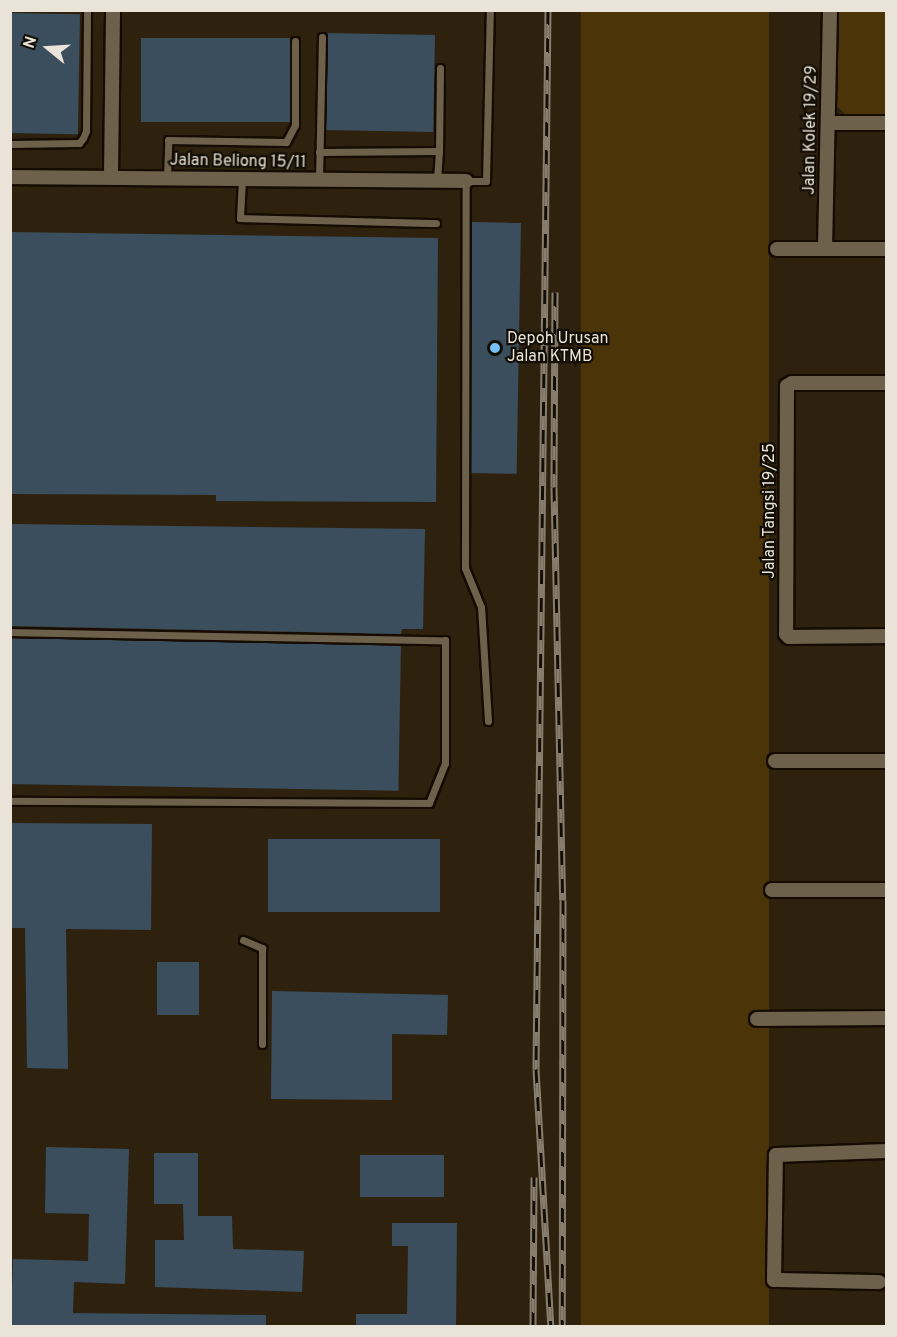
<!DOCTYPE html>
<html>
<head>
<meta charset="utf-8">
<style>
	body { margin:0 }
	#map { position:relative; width:897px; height:1337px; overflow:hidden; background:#2e220e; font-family:Overpass,sans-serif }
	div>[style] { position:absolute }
	.green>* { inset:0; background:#4a3408; transform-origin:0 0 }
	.building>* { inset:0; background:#3a4e5e; transform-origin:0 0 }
	.roads { filter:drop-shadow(2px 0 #150b00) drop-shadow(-2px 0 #150b00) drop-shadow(0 2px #150b00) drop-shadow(0 -2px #150b00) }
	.service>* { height:7px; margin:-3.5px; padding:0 3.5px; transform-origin:3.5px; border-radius:3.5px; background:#6e614b }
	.minor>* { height:14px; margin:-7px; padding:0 7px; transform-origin:7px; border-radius:7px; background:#6e614b }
	.rail>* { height:7px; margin-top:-3.5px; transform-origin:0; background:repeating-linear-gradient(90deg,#120d05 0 14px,#887e6e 0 28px); box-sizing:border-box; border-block:2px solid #887e6e }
	.dots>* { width:16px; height:16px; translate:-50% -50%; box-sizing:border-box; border:3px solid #120d05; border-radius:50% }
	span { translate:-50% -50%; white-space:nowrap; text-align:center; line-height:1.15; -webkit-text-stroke:4.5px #120d05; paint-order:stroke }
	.street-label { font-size:16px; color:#eae3d7 }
	.poi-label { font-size:16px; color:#eae3d7 }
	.left { translate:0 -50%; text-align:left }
	.frame { position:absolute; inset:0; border:12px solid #eae3d7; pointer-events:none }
	.north { position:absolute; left:18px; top:18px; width:60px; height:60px; -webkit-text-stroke:4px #120d05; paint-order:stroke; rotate:288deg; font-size:16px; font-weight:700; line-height:24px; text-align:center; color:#eae3d7 }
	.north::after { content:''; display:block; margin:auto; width:21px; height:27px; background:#eae3d7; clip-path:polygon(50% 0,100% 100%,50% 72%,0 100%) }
</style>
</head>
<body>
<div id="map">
	<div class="green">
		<div style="left:581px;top:11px;width:188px;height:1315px"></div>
		<div style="clip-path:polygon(839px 11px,886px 11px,886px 116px,847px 116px,836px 105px)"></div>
	</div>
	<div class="building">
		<div style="left:10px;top:13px;width:70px;height:120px;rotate:1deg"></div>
		<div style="left:326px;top:33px;width:109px;height:97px;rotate:1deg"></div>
		<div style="left:141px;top:38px;width:149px;height:84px"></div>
		<div style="left:472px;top:222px;width:49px;height:251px;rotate:1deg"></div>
		<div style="clip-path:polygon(10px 232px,438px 238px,436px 502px,216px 501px,216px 495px,10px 494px)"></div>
		<div style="clip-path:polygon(10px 524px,425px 529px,423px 629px,402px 629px,401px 634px,10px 626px)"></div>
		<div style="left:10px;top:638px;width:391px;height:146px;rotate:1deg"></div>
		<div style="clip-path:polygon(10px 823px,152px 824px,151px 930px,66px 929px,68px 1069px,27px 1068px,25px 928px,10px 928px)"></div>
		<div style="left:268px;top:839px;width:172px;height:73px"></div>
		<div style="left:157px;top:962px;width:42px;height:53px"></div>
		<div style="clip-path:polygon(272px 991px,448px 995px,447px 1035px,392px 1034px,392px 1100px,271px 1099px)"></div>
		<div style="clip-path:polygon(46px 1147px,129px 1149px,125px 1284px,74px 1282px,73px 1313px,266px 1315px,266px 1326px,11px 1326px,13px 1259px,88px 1261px,89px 1214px,45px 1213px)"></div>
		<div style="clip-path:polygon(154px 1153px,198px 1153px,198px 1216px,232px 1216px,233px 1249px,304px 1251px,302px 1292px,155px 1287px,155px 1240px,184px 1240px,183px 1204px,154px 1204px)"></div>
		<div style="left:360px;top:1155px;width:84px;height:42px"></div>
		<div style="clip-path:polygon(392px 1223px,457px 1223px,456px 1326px,356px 1326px,356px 1314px,407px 1314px,408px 1246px,392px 1246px)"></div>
	</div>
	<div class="roads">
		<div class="service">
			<div style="left:10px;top:144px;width:69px;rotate:-0.8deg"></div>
			<div style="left:79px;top:143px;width:6px;rotate:-51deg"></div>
			<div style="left:83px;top:138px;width:8px;rotate:-67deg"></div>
			<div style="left:86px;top:131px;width:121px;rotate:-89.5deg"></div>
			<div style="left:439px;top:151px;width:83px;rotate:-89.3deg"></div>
			<div style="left:319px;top:152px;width:120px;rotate:-0.5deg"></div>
			<div style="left:439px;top:151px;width:30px;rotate:94deg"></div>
			<div style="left:167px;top:178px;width:38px;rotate:-88deg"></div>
			<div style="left:168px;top:140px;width:118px;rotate:1deg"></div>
			<div style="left:286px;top:142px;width:19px;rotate:-62deg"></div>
			<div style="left:295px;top:125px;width:84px;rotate:-90deg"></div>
			<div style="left:242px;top:179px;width:39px;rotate:93deg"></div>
			<div style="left:240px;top:218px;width:196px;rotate:1.5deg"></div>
			<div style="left:319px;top:180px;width:143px;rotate:-88.8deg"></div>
			<div style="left:10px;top:632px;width:435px;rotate:1.1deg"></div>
			<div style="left:445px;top:640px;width:123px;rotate:90deg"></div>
			<div style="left:445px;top:763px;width:43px;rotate:111.8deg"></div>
			<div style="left:429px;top:803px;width:419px;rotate:-179.7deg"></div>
			<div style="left:488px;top:721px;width:114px;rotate:-93.5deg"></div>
			<div style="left:481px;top:607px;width:42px;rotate:-112.3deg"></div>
			<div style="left:465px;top:568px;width:387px;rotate:-89.9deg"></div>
			<div style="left:466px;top:181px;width:20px"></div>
			<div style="left:486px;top:181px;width:171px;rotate:-88.7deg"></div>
			<div style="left:243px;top:940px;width:21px;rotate:23deg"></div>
			<div style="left:262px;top:948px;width:96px;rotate:90deg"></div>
		</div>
		<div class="minor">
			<div style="left:828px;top:123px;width:58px"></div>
			<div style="left:111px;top:176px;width:166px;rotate:-89.3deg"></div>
			<div style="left:10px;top:177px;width:456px;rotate:0.5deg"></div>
			<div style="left:777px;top:249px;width:109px"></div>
			<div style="left:825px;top:249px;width:239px;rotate:-88.8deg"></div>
			<div style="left:886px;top:383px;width:94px;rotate:180deg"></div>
			<div style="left:792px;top:383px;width:6px;rotate:149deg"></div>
			<div style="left:787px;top:386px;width:248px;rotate:90.2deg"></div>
			<div style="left:786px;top:634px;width:4px;rotate:45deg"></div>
			<div style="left:789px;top:637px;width:97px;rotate:-0.6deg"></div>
			<div style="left:775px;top:761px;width:111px"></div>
			<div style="left:772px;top:890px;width:114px"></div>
			<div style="left:757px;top:1019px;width:129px;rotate:-0.4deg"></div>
			<div style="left:879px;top:1282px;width:105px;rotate:-178.9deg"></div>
			<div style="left:774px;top:1280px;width:125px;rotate:-89.1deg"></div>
			<div style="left:776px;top:1155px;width:110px;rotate:-2.1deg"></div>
		</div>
	</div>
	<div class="rail">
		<div style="left:548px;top:10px;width:1059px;rotate:90.65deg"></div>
		<div style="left:536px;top:1069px;width:257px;rotate:86.7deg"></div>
		<div style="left:555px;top:292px;width:195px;rotate:90.3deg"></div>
		<div style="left:554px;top:487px;width:413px;rotate:88.8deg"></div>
		<div style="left:563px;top:900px;width:426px;rotate:90.1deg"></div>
		<div style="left:533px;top:1326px;width:149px;rotate:-89.6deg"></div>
	</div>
	<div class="dots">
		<div style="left:495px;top:348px;background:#76c0f7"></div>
	</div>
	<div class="street-label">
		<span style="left:811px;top:130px;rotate:-89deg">Jalan Kolek 19/29</span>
		<span style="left:238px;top:162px;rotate:1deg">Jalan Beliong 15/11</span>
		<span style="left:770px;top:511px;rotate:-90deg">Jalan Tangsi 19/25</span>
	</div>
	<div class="poi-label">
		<span class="left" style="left:507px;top:348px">Depoh Urusan<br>Jalan KTMB</span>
	</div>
	<div class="frame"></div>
	<div class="north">N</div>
</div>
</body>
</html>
